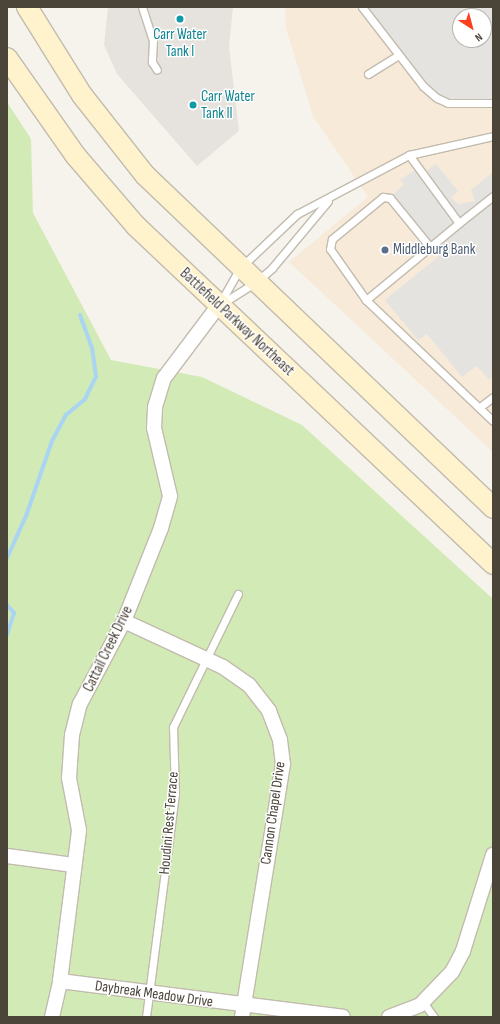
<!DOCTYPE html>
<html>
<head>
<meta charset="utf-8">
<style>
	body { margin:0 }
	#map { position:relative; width:500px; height:1024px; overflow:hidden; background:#f6f3ec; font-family:"Sofia Sans Condensed",sans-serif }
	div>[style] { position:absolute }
	.commercial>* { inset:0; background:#f7ead8 }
	.industrial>* { inset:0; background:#e6e2dd }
	.green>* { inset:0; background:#d2eab5 }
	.parking>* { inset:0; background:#e5e3e0 }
	.stream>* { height:4px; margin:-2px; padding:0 2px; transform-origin:2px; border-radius:2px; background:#a9d4f2 }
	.roads { filter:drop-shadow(1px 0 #c2bbae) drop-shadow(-1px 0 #c2bbae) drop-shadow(0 1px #c2bbae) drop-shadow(0 -1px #c2bbae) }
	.lane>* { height:7px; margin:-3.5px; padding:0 3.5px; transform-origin:3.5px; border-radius:3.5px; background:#fff }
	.street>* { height:14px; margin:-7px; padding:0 7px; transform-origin:7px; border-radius:7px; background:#fff }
	.secondary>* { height:20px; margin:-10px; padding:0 10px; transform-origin:10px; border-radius:10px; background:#fff3cd }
	.dots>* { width:11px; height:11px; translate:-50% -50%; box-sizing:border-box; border:2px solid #fff; border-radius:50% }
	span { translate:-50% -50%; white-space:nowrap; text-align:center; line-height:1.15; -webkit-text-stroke:3px #fff; paint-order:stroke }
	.culture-label { font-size:15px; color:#0d838f }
	.left { translate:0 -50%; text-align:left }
	.service-label { font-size:15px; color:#4e5e75 }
	.street-label { font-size:15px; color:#4b4439 }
	.frame { position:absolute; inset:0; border:8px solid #4b4439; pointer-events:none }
	.north { position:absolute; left:452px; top:8px; width:40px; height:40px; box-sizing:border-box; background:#fff; border:1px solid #b7b4b0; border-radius:50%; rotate:144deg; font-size:11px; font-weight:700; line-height:16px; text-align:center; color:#4b4439 }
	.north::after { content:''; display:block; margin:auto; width:14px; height:18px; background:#fc3f1d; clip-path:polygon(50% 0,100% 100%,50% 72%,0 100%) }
</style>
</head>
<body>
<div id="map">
	<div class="commercial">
		<div style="clip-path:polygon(evenodd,285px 7px,493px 7px,493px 452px,289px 262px,368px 197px,313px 116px,286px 28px,285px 7px,460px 16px,484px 16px,484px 40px,460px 40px,460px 16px)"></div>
	</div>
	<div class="industrial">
		<div style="clip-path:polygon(108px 7px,233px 7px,229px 46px,239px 131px,197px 166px,117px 74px,104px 45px)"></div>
	</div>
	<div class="green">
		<div style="clip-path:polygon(7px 102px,31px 139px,33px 213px,111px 360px,202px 377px,302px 425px,493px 599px,493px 1017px,7px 1017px)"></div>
	</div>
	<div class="parking">
		<div style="clip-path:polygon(evenodd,362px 7px,493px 7px,493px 103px,448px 103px,437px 98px,362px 7px,460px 16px,484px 16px,484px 40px,460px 40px,460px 16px)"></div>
		<div style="clip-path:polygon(436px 164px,458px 191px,451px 198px,459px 204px,475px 201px,471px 190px,493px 172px,493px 376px,489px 380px,477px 366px,462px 377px,427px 334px,418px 340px,385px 300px,438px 257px,390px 198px,404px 184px,400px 180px,416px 169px,421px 175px)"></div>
	</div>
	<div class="stream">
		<div style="left:7px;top:558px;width:46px;rotate:-65.7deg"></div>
		<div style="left:26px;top:516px;width:79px;rotate:-70.9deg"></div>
		<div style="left:52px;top:441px;width:30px;rotate:-62deg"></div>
		<div style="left:66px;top:415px;width:25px;rotate:-40deg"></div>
		<div style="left:85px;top:399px;width:25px;rotate:-64deg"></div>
		<div style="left:96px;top:376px;width:28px;rotate:-98deg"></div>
		<div style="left:92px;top:348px;width:35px;rotate:-110deg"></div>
		<div style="left:7px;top:605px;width:11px;rotate:49deg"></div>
		<div style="left:14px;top:613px;width:23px;rotate:108deg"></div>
	</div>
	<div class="roads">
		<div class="lane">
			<div style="left:142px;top:7px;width:35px;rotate:72deg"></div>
			<div style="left:153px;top:40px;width:22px;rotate:93deg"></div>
			<div style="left:152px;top:62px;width:9px;rotate:58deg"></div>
			<div style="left:362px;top:7px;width:100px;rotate:52.3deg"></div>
			<div style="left:423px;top:86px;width:18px;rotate:41deg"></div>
			<div style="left:437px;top:98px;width:12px;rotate:24deg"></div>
			<div style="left:448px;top:103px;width:45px"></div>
			<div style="left:368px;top:74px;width:36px;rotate:-32deg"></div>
			<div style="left:409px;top:155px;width:84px;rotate:53.7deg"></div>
			<div style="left:459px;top:223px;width:121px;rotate:140.4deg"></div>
			<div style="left:366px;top:300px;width:175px;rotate:43.6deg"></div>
			<div style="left:459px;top:223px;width:43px;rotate:-38.5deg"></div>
			<div style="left:366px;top:300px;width:62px;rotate:-125.2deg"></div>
			<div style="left:330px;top:249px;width:10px;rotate:-79deg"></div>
			<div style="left:332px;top:239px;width:66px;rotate:-39.5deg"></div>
			<div style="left:383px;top:197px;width:7px;rotate:8deg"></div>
			<div style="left:390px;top:198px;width:63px;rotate:50.8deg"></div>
			<div style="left:220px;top:303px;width:40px;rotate:-60.3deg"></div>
			<div style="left:240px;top:268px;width:79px;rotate:-43.5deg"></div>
			<div style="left:297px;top:214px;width:127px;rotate:-27.8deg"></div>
			<div style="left:409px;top:155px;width:86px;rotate:-12.7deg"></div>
			<div style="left:221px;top:304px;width:40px;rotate:-32deg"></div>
			<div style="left:255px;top:283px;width:23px;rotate:-41deg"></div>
			<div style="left:272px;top:268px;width:87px;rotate:-50.1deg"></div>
			<div style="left:480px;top:407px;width:16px;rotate:-38deg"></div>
			<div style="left:423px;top:1002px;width:19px;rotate:54deg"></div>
			<div style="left:146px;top:1017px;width:225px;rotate:-82.6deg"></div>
			<div style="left:175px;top:794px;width:67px;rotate:-91.7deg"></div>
			<div style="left:173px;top:727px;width:148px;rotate:-64deg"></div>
		</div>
		<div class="street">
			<div style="left:124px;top:621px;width:109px;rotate:24.9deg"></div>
			<div style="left:223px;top:667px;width:32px;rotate:35deg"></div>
			<div style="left:249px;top:685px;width:33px;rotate:52deg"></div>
			<div style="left:269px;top:711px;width:31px;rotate:69deg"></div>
			<div style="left:280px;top:740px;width:24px;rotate:83deg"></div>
			<div style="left:283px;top:764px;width:256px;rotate:99.2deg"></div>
			<div style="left:7px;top:856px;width:67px;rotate:7.8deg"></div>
			<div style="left:60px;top:981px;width:285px;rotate:7.2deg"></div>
			<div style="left:52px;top:1017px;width:37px;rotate:-77deg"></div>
			<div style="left:60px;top:981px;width:152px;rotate:-82.8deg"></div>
			<div style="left:79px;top:830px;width:53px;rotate:-100.9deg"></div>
			<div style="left:69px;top:778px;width:43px;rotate:-86deg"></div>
			<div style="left:72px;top:735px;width:32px;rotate:-76deg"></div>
			<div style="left:80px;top:704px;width:94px;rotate:-62.1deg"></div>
			<div style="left:124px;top:621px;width:100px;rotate:-68.3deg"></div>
			<div style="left:161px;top:528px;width:33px;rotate:-74deg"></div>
			<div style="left:170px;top:496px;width:70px;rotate:-103.2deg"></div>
			<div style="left:154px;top:428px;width:21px;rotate:-87deg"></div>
			<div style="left:155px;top:407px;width:30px;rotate:-73deg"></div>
			<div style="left:164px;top:378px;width:91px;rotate:-53deg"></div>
			<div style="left:389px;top:1017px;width:33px;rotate:-21deg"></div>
			<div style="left:420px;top:1005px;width:46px;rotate:-45.9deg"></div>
			<div style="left:452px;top:972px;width:24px;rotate:-62deg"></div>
			<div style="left:463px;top:951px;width:101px;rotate:-72.6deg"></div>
		</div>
		<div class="secondary">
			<div style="left:27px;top:7px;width:104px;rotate:58deg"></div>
			<div style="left:82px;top:95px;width:102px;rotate:51.8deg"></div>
			<div style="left:145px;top:175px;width:482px;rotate:43.7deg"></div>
			<div style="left:7px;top:58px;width:120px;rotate:54.9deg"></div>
			<div style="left:76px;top:156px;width:92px;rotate:49.4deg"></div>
			<div style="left:136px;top:226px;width:492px;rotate:43.4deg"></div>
		</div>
	</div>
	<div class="dots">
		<div style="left:180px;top:19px;background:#0f9aa8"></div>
		<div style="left:193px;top:105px;background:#0f9aa8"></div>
		<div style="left:385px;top:250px;background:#5c6f8a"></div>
	</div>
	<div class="culture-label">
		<span style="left:180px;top:43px">Carr Water<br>Tank I</span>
		<span class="left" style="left:201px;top:105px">Carr Water<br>Tank II</span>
	</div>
	<div class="service-label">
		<span class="left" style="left:393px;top:250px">Middleburg Bank</span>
	</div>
	<div class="street-label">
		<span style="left:237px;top:322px;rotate:43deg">Battlefield Parkway Northeast</span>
		<span style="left:108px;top:649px;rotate:-64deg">Cattail Creek Drive</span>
		<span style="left:273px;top:813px;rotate:-82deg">Cannon Chapel Drive</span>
		<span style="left:169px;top:823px;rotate:-85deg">Houdini Rest Terrace</span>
		<span style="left:154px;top:994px;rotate:8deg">Daybreak Meadow Drive</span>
	</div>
	<div class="frame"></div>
	<div class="north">N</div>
</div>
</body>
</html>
